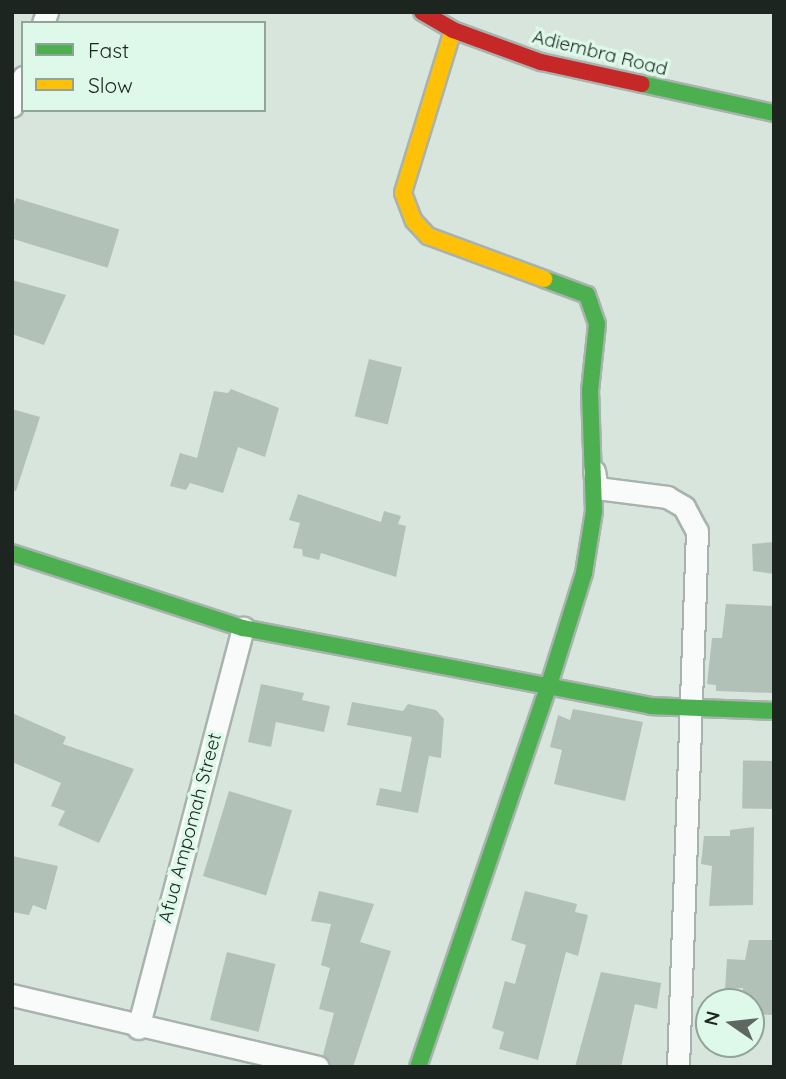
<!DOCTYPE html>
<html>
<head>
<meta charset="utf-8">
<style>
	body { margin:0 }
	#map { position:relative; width:786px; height:1079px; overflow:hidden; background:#d7e5dd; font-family:Quicksand,sans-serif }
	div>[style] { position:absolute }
	.building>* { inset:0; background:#b2c1b8; transform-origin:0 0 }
	.roads { filter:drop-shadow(2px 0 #a8b3ad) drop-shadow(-2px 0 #a8b3ad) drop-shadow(0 2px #a8b3ad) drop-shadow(0 -2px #a8b3ad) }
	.street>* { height:21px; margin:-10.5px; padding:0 10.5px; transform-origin:10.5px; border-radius:10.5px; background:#f9fbfa }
	.fast>* { height:16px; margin:-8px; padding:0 8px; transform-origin:8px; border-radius:8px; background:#4caf50 }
	.slow>* { height:16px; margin:-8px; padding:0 8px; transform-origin:8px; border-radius:8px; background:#ffc107 }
	.jam>* { height:16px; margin:-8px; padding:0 8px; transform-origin:8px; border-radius:8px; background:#c62828 }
	span { translate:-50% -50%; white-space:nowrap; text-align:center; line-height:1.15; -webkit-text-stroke:7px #def9e9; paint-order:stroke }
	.street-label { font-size:19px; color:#1c2520 }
	.frame { position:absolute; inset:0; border:14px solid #1c2520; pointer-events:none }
	.legend { position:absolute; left:21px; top:21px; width:245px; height:91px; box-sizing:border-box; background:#def9e9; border:2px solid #90a499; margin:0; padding:9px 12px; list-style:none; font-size:21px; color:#1c2520 }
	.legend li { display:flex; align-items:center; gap:14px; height:35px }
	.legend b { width:35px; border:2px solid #90a499 }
	.north { position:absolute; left:695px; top:988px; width:70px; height:70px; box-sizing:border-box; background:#def9e9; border:2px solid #90a499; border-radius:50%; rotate:284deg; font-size:19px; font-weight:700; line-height:28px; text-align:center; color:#1c2520 }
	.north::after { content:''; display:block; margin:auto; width:24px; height:32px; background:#5d6862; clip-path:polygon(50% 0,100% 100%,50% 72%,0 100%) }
</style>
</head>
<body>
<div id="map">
	<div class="building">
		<div style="left:16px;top:198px;width:108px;height:40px;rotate:17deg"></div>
		<div style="clip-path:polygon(12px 280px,66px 295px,44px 345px,12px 334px)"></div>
		<div style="left:369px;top:359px;width:34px;height:59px;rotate:14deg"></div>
		<div style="clip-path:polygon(231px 389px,279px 408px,265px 457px,238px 447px,223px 493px,190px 483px,186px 490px,170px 486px,180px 453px,197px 458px,214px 391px,228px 393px)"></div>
		<div style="clip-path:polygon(12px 409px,40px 417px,16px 491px,12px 490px)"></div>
		<div style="clip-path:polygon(298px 494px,381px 522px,384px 511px,401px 516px,398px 524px,406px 526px,396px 577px,321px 553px,319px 560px,303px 556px,302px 549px,293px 548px,300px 523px,289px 520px)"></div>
		<div style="clip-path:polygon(774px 542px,774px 574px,753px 571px,752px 544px)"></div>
		<div style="clip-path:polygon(726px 604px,774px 606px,774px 693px,716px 691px,716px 685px,707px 684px,712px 638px,722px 638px)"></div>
		<div style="clip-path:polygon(261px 684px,304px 693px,302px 700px,330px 706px,324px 732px,276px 722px,271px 747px,248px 742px)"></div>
		<div style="clip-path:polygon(352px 702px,403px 711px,408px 704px,436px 710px,444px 719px,441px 758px,429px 756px,418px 813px,376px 805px,380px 788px,401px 792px,412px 737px,347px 725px)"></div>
		<div style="clip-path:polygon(573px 709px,643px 722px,625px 801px,554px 784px,562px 750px,550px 747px,558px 715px,570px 720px)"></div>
		<div style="clip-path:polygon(12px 713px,66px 737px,63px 744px,134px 769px,99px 843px,58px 825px,65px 811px,51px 806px,61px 783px,12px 762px)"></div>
		<div style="left:774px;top:761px;width:48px;height:31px;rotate:91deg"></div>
		<div style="left:229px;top:791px;width:66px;height:89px;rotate:17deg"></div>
		<div style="clip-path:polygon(754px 827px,753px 905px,709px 906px,712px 866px,701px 864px,704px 836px,730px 836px,730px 830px)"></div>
		<div style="clip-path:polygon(12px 856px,58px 866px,46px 910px,33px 905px,29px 915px,12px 912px)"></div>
		<div style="clip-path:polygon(319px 891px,374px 904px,360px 942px,391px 951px,353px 1067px,331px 1067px,323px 1055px,334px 1013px,319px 1009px,330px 968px,321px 965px,331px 924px,311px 921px)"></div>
		<div style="clip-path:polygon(525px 891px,577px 904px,575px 912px,588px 915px,578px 956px,566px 952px,538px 1060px,499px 1049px,504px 1032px,492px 1028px,505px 981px,515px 984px,526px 945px,511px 940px)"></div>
		<div style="clip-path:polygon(749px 940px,774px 940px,774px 1015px,751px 1014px,751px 1002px,742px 1002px,743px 988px,725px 989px,727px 959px,745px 960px)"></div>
		<div style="left:227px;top:952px;width:50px;height:70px;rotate:14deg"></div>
		<div style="clip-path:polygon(601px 972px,661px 983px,657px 1009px,635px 1004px,621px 1067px,575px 1067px)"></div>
	</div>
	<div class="roads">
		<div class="street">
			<div style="left:43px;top:23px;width:12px;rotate:-70deg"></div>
			<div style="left:12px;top:106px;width:31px;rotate:-69deg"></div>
			<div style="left:594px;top:471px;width:17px;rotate:80deg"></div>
			<div style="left:597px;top:488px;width:71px;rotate:7.3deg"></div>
			<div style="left:667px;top:497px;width:20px;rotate:30deg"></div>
			<div style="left:684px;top:507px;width:27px;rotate:62deg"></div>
			<div style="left:697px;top:531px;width:536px;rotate:92.03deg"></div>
			<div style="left:12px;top:995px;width:314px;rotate:13.2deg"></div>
			<div style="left:138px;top:1028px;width:414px;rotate:-75.3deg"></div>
		</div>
		<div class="fast">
			<div style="left:642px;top:84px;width:135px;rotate:12.4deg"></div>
			<div style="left:12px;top:553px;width:243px;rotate:18deg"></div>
			<div style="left:243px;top:628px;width:415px;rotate:10.8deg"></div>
			<div style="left:651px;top:706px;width:123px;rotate:2.3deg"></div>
			<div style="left:418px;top:1067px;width:401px;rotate:-71.1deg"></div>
			<div style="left:548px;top:688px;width:121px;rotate:-72.6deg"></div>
			<div style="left:584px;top:573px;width:63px;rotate:-80.8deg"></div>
			<div style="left:594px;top:511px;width:120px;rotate:-91.9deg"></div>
			<div style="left:590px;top:391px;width:67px;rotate:-84deg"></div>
			<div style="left:597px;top:324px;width:31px;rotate:-109deg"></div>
			<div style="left:587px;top:295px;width:46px;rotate:-159.6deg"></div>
		</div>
		<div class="slow">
			<div style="left:453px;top:30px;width:170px;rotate:107.1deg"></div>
			<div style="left:403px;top:193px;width:30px;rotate:69deg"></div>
			<div style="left:414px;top:221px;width:21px;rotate:47deg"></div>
			<div style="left:428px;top:236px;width:124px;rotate:20.3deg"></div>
		</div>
		<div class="jam">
			<div style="left:422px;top:12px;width:36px;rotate:30deg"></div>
			<div style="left:453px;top:30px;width:94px;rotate:20deg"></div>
			<div style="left:541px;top:62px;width:103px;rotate:12.3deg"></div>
		</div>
	</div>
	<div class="street-label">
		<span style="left:600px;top:53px;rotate:14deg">Adiembra Road</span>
		<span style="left:190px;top:828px;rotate:-75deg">Afua Ampomah Street</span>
	</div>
	<div class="frame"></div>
	<ul class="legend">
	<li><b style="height:9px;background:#4caf50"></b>Fast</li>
	<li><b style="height:9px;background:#ffc107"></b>Slow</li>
	</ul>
	<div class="north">N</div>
</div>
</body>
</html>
